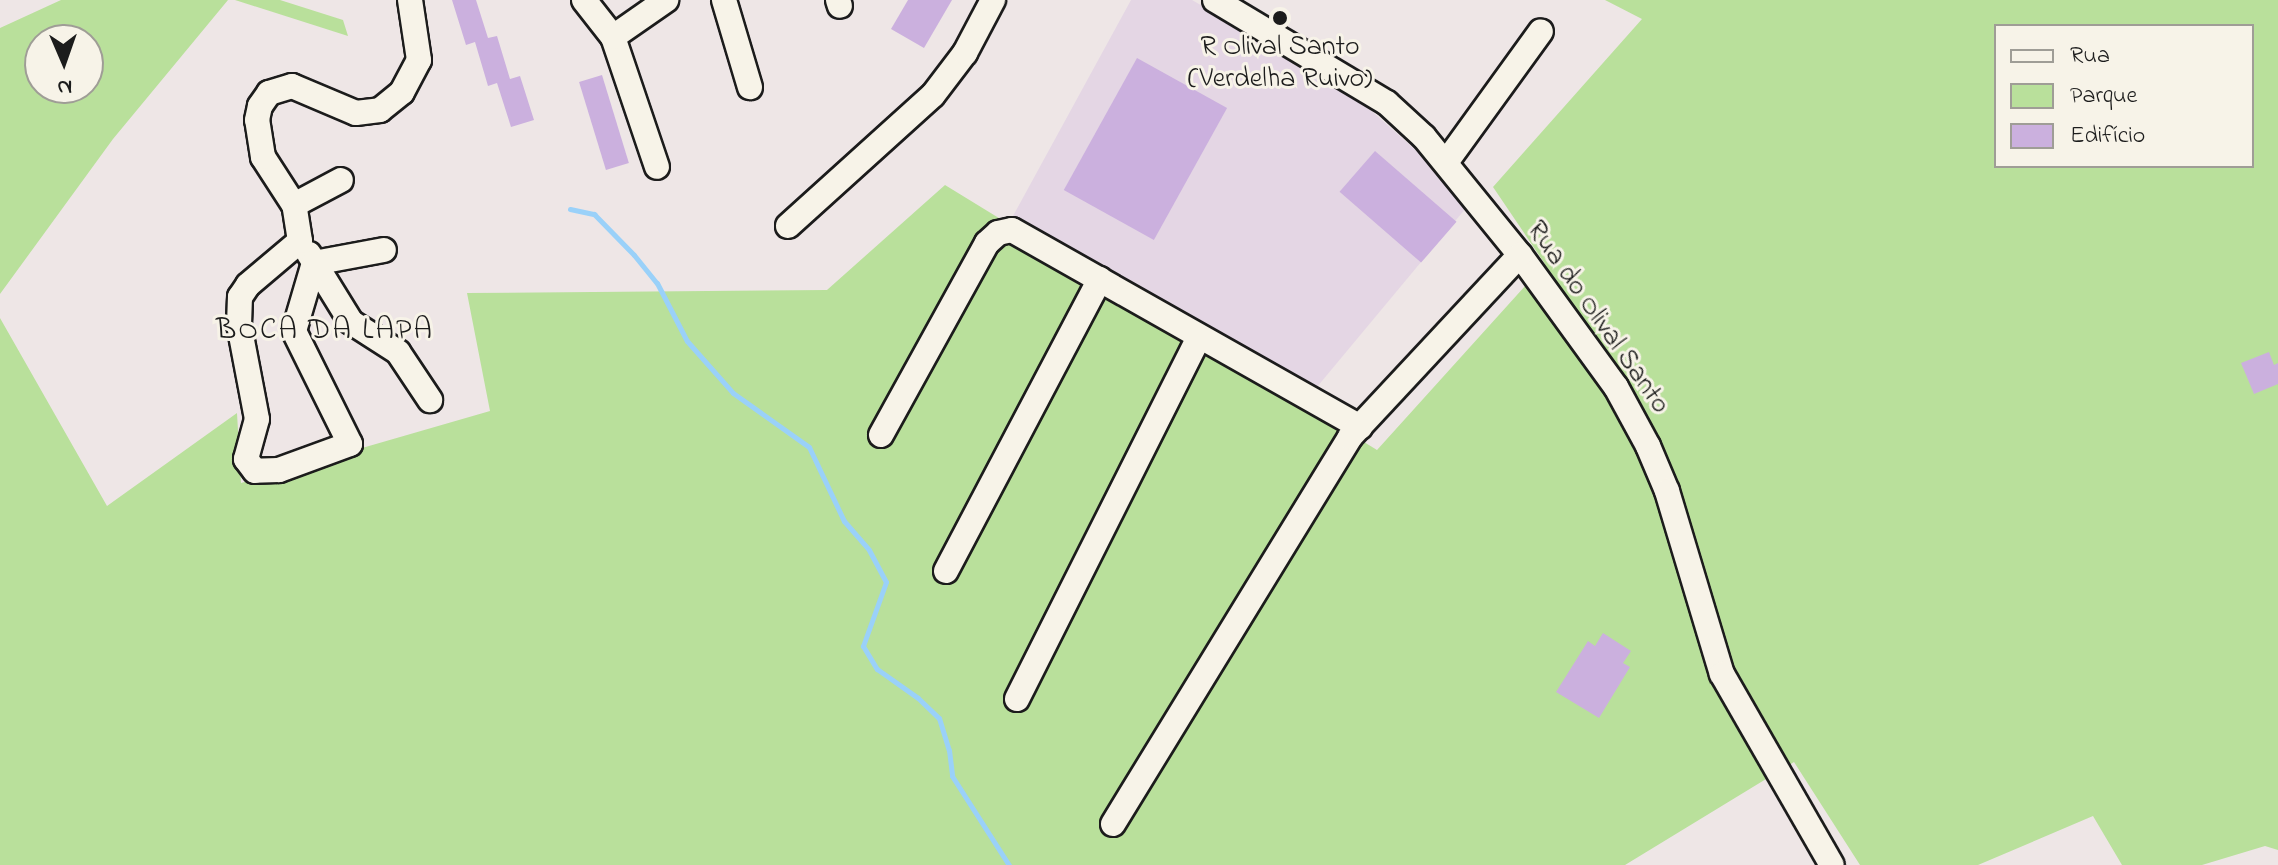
<!DOCTYPE html>
<html>
<head>
<meta charset="utf-8">
<style>
	body { margin:0 }
	#map { position:relative; width:2278px; height:865px; overflow:hidden; background:#eee6e6; font-family:"Indie Flower",sans-serif }
	div>[style] { position:absolute }
	.built>* { inset:0; background:#e4d6e4 }
	.green>* { inset:0; background:#b9e09b }
	.stream>* { height:5px; margin:-2.5px; padding:0 2.5px; transform-origin:2.5px; border-radius:2.5px; background:#9ad1f9 }
	.building>* { inset:0; background:#cbb0de; transform-origin:0 0 }
	.roads { filter:drop-shadow(2px 0 #1c1c1c) drop-shadow(-2px 0 #1c1c1c) drop-shadow(0 2px #1c1c1c) drop-shadow(0 -2px #1c1c1c) }
	.minor>* { height:24px; margin:-12px; padding:0 12px; transform-origin:12px; border-radius:12px; background:#f7f3e8 }
	.dots>* { width:22px; height:22px; translate:-50% -50%; box-sizing:border-box; border:4px solid #f7f3e8; border-radius:50% }
	span { translate:-50% -50%; white-space:nowrap; text-align:center; line-height:1.15; -webkit-text-stroke:6px #f7f3e8; paint-order:stroke }
	.poi-label { font-size:28px; color:#1c1c1c }
	.street-label { font-size:28px; color:#1c1c1c }
	.neighbourhood-label { font-size:30px; color:#1c1c1c; letter-spacing:2px }
	.legend { position:absolute; left:1994px; top:24px; width:260px; height:144px; box-sizing:border-box; background:#f7f3e8; border:2px solid #9f9d96; margin:0; padding:10px 14px; list-style:none; font-size:24px; color:#1c1c1c }
	.legend li { display:flex; align-items:center; gap:16px; height:40px }
	.legend b { width:40px; border:2px solid #9f9d96 }
	.north { position:absolute; left:24px; top:24px; width:80px; height:80px; box-sizing:border-box; background:#f7f3e8; border:2px solid #9f9d96; border-radius:50%; rotate:178deg; font-size:22px; font-weight:700; line-height:32px; text-align:center; color:#1c1c1c }
	.north::after { content:''; display:block; margin:auto; width:28px; height:36px; background:#1c1c1c; clip-path:polygon(50% 0,100% 100%,50% 72%,0 100%) }
</style>
</head>
<body>
<div id="map">
	<div class="built">
		<div style="clip-path:polygon(1131px 0,1192px 0,1349px 91px,1435px 167px,1466px 208px,1317px 387px,1013px 216px)"></div>
	</div>
	<div class="green">
		<div style="clip-path:polygon(evenodd,61px 0,228px 0,113px 139px,0 294px,0 28px,61px 0,40px 40px,88px 40px,88px 88px,40px 88px,40px 40px)"></div>
		<div style="clip-path:polygon(235px 0,280px 0,343px 20px,348px 36px)"></div>
		<div style="clip-path:polygon(evenodd,1605px 0,2278px 0,2278px 850px,2265px 846px,2202px 865px,2122px 865px,2093px 816px,1978px 865px,1860px 865px,1794px 762px,1625px 865px,0 865px,0 318px,107px 506px,237px 413px,241px 483px,490px 411px,467px 293px,827px 290px,945px 185px,1377px 450px,1545px 264px,1493px 187px,1642px 19px,1605px 0,1996px 26px,2252px 26px,2252px 166px,1996px 166px,1996px 26px)"></div>
	</div>
	<div class="stream">
		<div style="left:570px;top:209px;width:25px;rotate:12deg"></div>
		<div style="left:594px;top:214px;width:57px;rotate:45.7deg"></div>
		<div style="left:634px;top:255px;width:36px;rotate:51deg"></div>
		<div style="left:657px;top:283px;width:65px;rotate:62.7deg"></div>
		<div style="left:687px;top:341px;width:69px;rotate:48.5deg"></div>
		<div style="left:733px;top:393px;width:93px;rotate:35.4deg"></div>
		<div style="left:809px;top:447px;width:82px;rotate:64.7deg"></div>
		<div style="left:844px;top:521px;width:38px;rotate:49deg"></div>
		<div style="left:869px;top:550px;width:36px;rotate:62deg"></div>
		<div style="left:886px;top:582px;width:68px;rotate:109.8deg"></div>
		<div style="left:863px;top:646px;width:27px;rotate:59deg"></div>
		<div style="left:877px;top:669px;width:50px;rotate:35.3deg"></div>
		<div style="left:918px;top:698px;width:29px;rotate:44deg"></div>
		<div style="left:939px;top:718px;width:34px;rotate:73deg"></div>
		<div style="left:949px;top:750px;width:26px;rotate:83deg"></div>
		<div style="left:952px;top:776px;width:106px;rotate:57.4deg"></div>
	</div>
	<div class="building">
		<div style="clip-path:polygon(452px 0,476px 0,488px 38px,497px 36px,510px 79px,520px 76px,534px 120px,511px 127px,497px 83px,488px 86px,475px 42px,466px 45px)"></div>
		<div style="clip-path:polygon(908px 0,952px 0,924px 48px,891px 29px)"></div>
		<div style="left:1137px;top:58px;width:103px;height:151px;rotate:29deg"></div>
		<div style="left:602px;top:75px;width:92px;height:24px;rotate:73deg"></div>
		<div style="left:1375px;top:151px;width:108px;height:54px;rotate:41deg"></div>
		<div style="clip-path:polygon(2269px 352px,2274px 365px,2278px 363px,2278px 384px,2254px 394px,2241px 363px)"></div>
		<div style="clip-path:polygon(1603px 633px,1631px 651px,1623px 663px,1630px 667px,1599px 718px,1556px 692px,1588px 641px,1595px 646px)"></div>
	</div>
	<div class="roads">
		<div class="minor">
			<div style="left:584px;top:0;width:47px;rotate:51.9deg"></div>
			<div style="left:613px;top:37px;width:137px;rotate:71.3deg"></div>
			<div style="left:724px;top:0;width:91px;rotate:73.4deg"></div>
			<div style="left:838px;top:0;width:6px;rotate:72deg"></div>
			<div style="left:1215px;top:0;width:200px;rotate:30.9deg"></div>
			<div style="left:1387px;top:103px;width:50px;rotate:42.6deg"></div>
			<div style="left:1424px;top:137px;width:152px;rotate:50.9deg"></div>
			<div style="left:1520px;top:255px;width:163px;rotate:54deg"></div>
			<div style="left:1616px;top:387px;width:67px;rotate:61.5deg"></div>
			<div style="left:1648px;top:446px;width:49px;rotate:67.1deg"></div>
			<div style="left:1667px;top:491px;width:191px;rotate:73.3deg"></div>
			<div style="left:1722px;top:674px;width:220px;rotate:60.1deg"></div>
			<div style="left:613px;top:37px;width:65px;rotate:-34.9deg"></div>
			<div style="left:1447px;top:161px;width:160px;rotate:-54.1deg"></div>
			<div style="left:294px;top:205px;width:53px;rotate:-28deg"></div>
			<div style="left:788px;top:226px;width:195px;rotate:-42.1deg"></div>
			<div style="left:933px;top:95px;width:53px;rotate:-52.7deg"></div>
			<div style="left:965px;top:53px;width:60px;rotate:-62.2deg"></div>
			<div style="left:309px;top:254px;width:80px;rotate:58.3deg"></div>
			<div style="left:351px;top:322px;width:56px;rotate:32.6deg"></div>
			<div style="left:398px;top:352px;width:58px;rotate:56.3deg"></div>
			<div style="left:314px;top:263px;width:71px;rotate:106.4deg"></div>
			<div style="left:294px;top:331px;width:126px;rotate:63.6deg"></div>
			<div style="left:350px;top:444px;width:76px;rotate:159.9deg"></div>
			<div style="left:279px;top:470px;width:24px;rotate:178deg"></div>
			<div style="left:255px;top:471px;width:15px;rotate:-127deg"></div>
			<div style="left:246px;top:459px;width:41px;rotate:-74.6deg"></div>
			<div style="left:257px;top:419px;width:96px;rotate:-100.8deg"></div>
			<div style="left:239px;top:325px;width:28px;rotate:-88deg"></div>
			<div style="left:240px;top:297px;width:14px;rotate:-56deg"></div>
			<div style="left:248px;top:285px;width:68px;rotate:-40.2deg"></div>
			<div style="left:300px;top:241px;width:36px;rotate:-99deg"></div>
			<div style="left:294px;top:205px;width:57px;rotate:-122.9deg"></div>
			<div style="left:263px;top:157px;width:37px;rotate:-99deg"></div>
			<div style="left:257px;top:120px;width:14px;rotate:-78deg"></div>
			<div style="left:260px;top:106px;width:16px;rotate:-55deg"></div>
			<div style="left:269px;top:93px;width:24px;rotate:-17deg"></div>
			<div style="left:292px;top:86px;width:69px;rotate:22.9deg"></div>
			<div style="left:356px;top:113px;width:24px;rotate:-7deg"></div>
			<div style="left:380px;top:110px;width:28px;rotate:-39deg"></div>
			<div style="left:402px;top:92px;width:36px;rotate:-62deg"></div>
			<div style="left:419px;top:60px;width:61px;rotate:-98.5deg"></div>
			<div style="left:314px;top:263px;width:71px;rotate:-10.5deg"></div>
			<div style="left:881px;top:435px;width:219px;rotate:-61.1deg"></div>
			<div style="left:987px;top:243px;width:15px;rotate:-42deg"></div>
			<div style="left:998px;top:233px;width:14px;rotate:-12deg"></div>
			<div style="left:1012px;top:230px;width:400px;rotate:29.5deg"></div>
			<div style="left:946px;top:571px;width:330px;rotate:-62.2deg"></div>
			<div style="left:1017px;top:699px;width:405px;rotate:-63.3deg"></div>
			<div style="left:1113px;top:824px;width:454px;rotate:-58.5deg"></div>
			<div style="left:1350px;top:437px;width:249px;rotate:-47deg"></div>
		</div>
	</div>
	<div class="dots">
		<div style="left:1280px;top:18px;background:#1c1c1c"></div>
	</div>
	<div class="poi-label">
		<span style="left:1280px;top:64px">R Olival Santo<br>(Verdelha Ruivo)</span>
	</div>
	<div class="street-label">
		<span style="left:1597px;top:318px;rotate:55deg">Rua do Olival Santo</span>
	</div>
	<div class="neighbourhood-label">
		<span style="left:325px;top:331px">BOCA DA LAPA</span>
	</div>
	<ul class="legend">
	<li><b style="height:10px;background:#f7f3e8"></b>Rua</li>
	<li><b style="height:22px;background:#b9e09b"></b>Parque</li>
	<li><b style="height:22px;background:#cbb0de"></b>Edifício</li>
	</ul>
	<div class="north">N</div>
</div>
</body>
</html>
